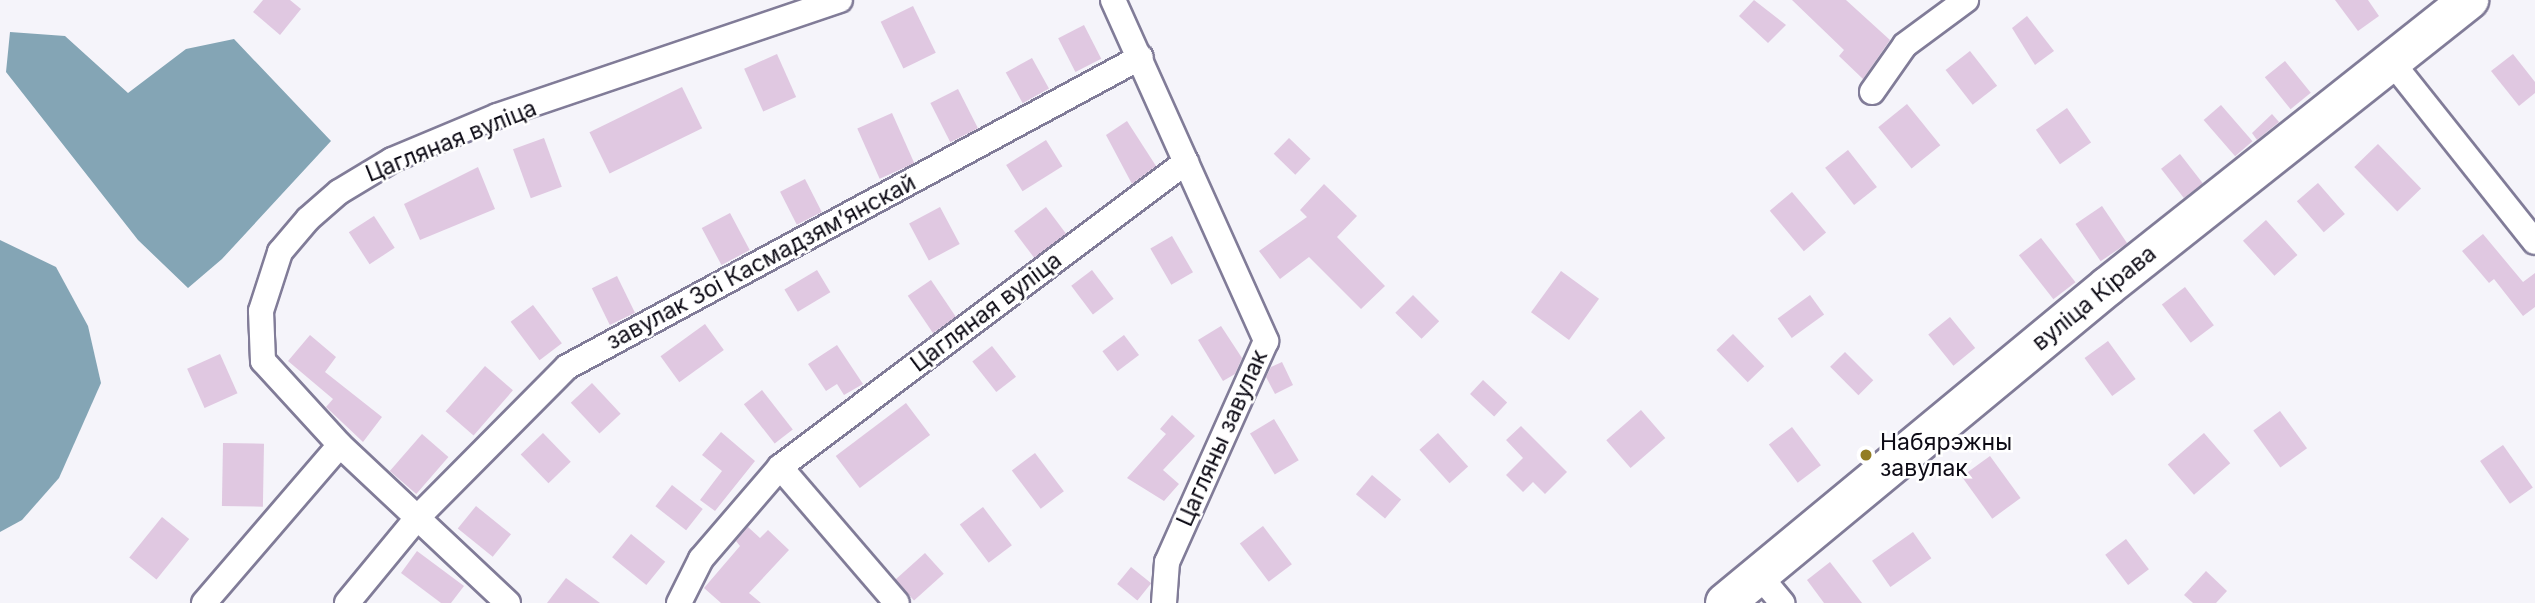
<!DOCTYPE html>
<html>
<head>
<meta charset="utf-8">
<style>
	body { margin:0 }
	#map { position:relative; width:2535px; height:603px; overflow:hidden; background:#f5f4fa; font-family:Inter,sans-serif }
	div>[style] { position:absolute }
	.water>* { inset:0; background:#84a5b5 }
	.building>* { inset:0; background:#e0c8e1; transform-origin:0 0 }
	.roads { filter:drop-shadow(2px 0 #817c98) drop-shadow(-2px 0 #817c98) drop-shadow(0 2px #817c98) drop-shadow(0 -2px #817c98) }
	.minor>* { height:24px; margin:-12px; padding:0 12px; transform-origin:12px; border-radius:12px; background:#fff }
	.primary>* { height:38px; margin:-19px; padding:0 19px; transform-origin:19px; border-radius:19px; background:#fff }
	.dots>* { width:19px; height:19px; translate:-50% -50%; box-sizing:border-box; border:4px solid #fff; border-radius:50% }
	span { translate:-50% -50%; white-space:nowrap; text-align:center; line-height:1.15; -webkit-text-stroke:5px #fff; paint-order:stroke }
	.street-label { font-size:23px; color:#0d0b15 }
	.poi-label { font-size:23px; color:#0d0b15 }
	.left { translate:0 -50%; text-align:left }
</style>
</head>
<body>
<div id="map">
	<div class="water">
		<div style="clip-path:polygon(10px 32px,65px 36px,128px 93px,186px 49px,234px 39px,331px 141px,222px 259px,188px 288px,138px 240px,6px 72px)"></div>
		<div style="clip-path:polygon(0 240px,56px 267px,88px 326px,101px 383px,59px 478px,22px 520px,0 532px)"></div>
	</div>
	<div class="building">
		<div style="clip-path:polygon(263px 0,290px 0,301px 9px,280px 35px,253px 12px)"></div>
		<div style="clip-path:polygon(1754px 0,1786px 25px,1768px 43px,1739px 16px)"></div>
		<div style="clip-path:polygon(1792px 0,1846px 0,1890px 40px,1863px 79px,1839px 56px,1844px 50px)"></div>
		<div style="clip-path:polygon(2335px 0,2368px 0,2379px 16px,2358px 31px)"></div>
		<div style="left:913px;top:6px;width:52px;height:36px;rotate:64deg"></div>
		<div style="clip-path:polygon(2027px 16px,2054px 51px,2035px 65px,2012px 28px)"></div>
		<div style="left:1084px;top:25px;width:38px;height:29px;rotate:63deg"></div>
		<div style="left:1970px;top:51px;width:44px;height:31px;rotate:52deg"></div>
		<div style="left:777px;top:54px;width:47px;height:36px;rotate:66deg"></div>
		<div style="clip-path:polygon(2513px 54px,2535px 82px,2535px 93px,2519px 106px,2491px 71px)"></div>
		<div style="left:1032px;top:58px;width:35px;height:30px;rotate:61deg"></div>
		<div style="left:2285px;top:61px;width:41px;height:26px;rotate:51deg"></div>
		<div style="left:682px;top:87px;width:46px;height:103px;rotate:64deg"></div>
		<div style="left:958px;top:89px;width:44px;height:31px;rotate:63deg"></div>
		<div style="left:1907px;top:104px;width:53px;height:37px;rotate:51deg"></div>
		<div style="left:2221px;top:105px;width:48px;height:23px;rotate:49deg"></div>
		<div style="left:2067px;top:108px;width:42px;height:38px;rotate:55deg"></div>
		<div style="left:892px;top:113px;width:55px;height:38px;rotate:66deg"></div>
		<div style="clip-path:polygon(2272px 114px,2279px 122px,2257px 140px,2252px 133px)"></div>
		<div style="clip-path:polygon(1127px 121px,1156px 166px,1132px 184px,1106px 135px)"></div>
		<div style="left:544px;top:138px;width:52px;height:33px;rotate:70deg"></div>
		<div style="left:1289px;top:138px;width:30px;height:22px;rotate:44deg"></div>
		<div style="left:1046px;top:140px;width:31px;height:47px;rotate:58deg"></div>
		<div style="left:2378px;top:144px;width:62px;height:33px;rotate:46deg"></div>
		<div style="left:1848px;top:150px;width:47px;height:29px;rotate:52deg"></div>
		<div style="left:2180px;top:154px;width:37px;height:24px;rotate:52deg"></div>
		<div style="clip-path:polygon(478px 167px,495px 209px,420px 240px,404px 204px)"></div>
		<div style="left:805px;top:179px;width:37px;height:28px;rotate:63deg"></div>
		<div style="left:2318px;top:183px;width:41px;height:28px;rotate:49deg"></div>
		<div style="clip-path:polygon(1324px 184px,1357px 216px,1337px 237px,1385px 286px,1361px 309px,1309px 257px,1280px 279px,1259px 251px,1307px 217px,1300px 210px)"></div>
		<div style="left:1792px;top:192px;width:53px;height:29px;rotate:50deg"></div>
		<div style="left:2102px;top:206px;width:45px;height:32px;rotate:56deg"></div>
		<div style="left:940px;top:207px;width:42px;height:35px;rotate:62deg"></div>
		<div style="left:1046px;top:207px;width:34px;height:40px;rotate:53deg"></div>
		<div style="left:730px;top:213px;width:42px;height:32px;rotate:62deg"></div>
		<div style="left:374px;top:216px;width:38px;height:30px;rotate:57deg"></div>
		<div style="left:2266px;top:220px;width:47px;height:31px;rotate:48deg"></div>
		<div style="clip-path:polygon(2483px 234px,2523px 282px,2535px 273px,2535px 307px,2523px 316px,2494px 279px,2489px 283px,2462px 251px)"></div>
		<div style="left:1172px;top:236px;width:42px;height:25px;rotate:60deg"></div>
		<div style="left:2041px;top:238px;width:56px;height:28px;rotate:52deg"></div>
		<div style="left:817px;top:270px;width:26px;height:38px;rotate:59deg"></div>
		<div style="left:1092px;top:270px;width:36px;height:26px;rotate:53deg"></div>
		<div style="left:1561px;top:271px;width:47px;height:51px;rotate:36deg"></div>
		<div style="left:617px;top:276px;width:41px;height:28px;rotate:64deg"></div>
		<div style="left:931px;top:280px;width:45px;height:28px;rotate:56deg"></div>
		<div style="left:2185px;top:287px;width:48px;height:29px;rotate:53deg"></div>
		<div style="left:1413px;top:295px;width:37px;height:25px;rotate:45deg"></div>
		<div style="left:1810px;top:295px;width:24px;height:40px;rotate:54deg"></div>
		<div style="left:533px;top:305px;width:48px;height:28px;rotate:53deg"></div>
		<div style="left:1950px;top:317px;width:40px;height:28px;rotate:51deg"></div>
		<div style="left:705px;top:324px;width:32px;height:55px;rotate:54deg"></div>
		<div style="clip-path:polygon(1221px 326px,1242px 358px,1235px 374px,1223px 381px,1198px 340px)"></div>
		<div style="left:1733px;top:334px;width:45px;height:23px;rotate:46deg"></div>
		<div style="clip-path:polygon(310px 335px,336px 357px,325px 372px,382px 417px,363px 442px,326px 407px,333px 399px,288px 361px)"></div>
		<div style="left:1124px;top:335px;width:25px;height:27px;rotate:53deg"></div>
		<div style="left:2108px;top:341px;width:47px;height:29px;rotate:54deg"></div>
		<div style="clip-path:polygon(837px 345px,863px 384px,844px 395px,837px 384px,826px 391px,808px 364px)"></div>
		<div style="left:992px;top:346px;width:39px;height:25px;rotate:52deg"></div>
		<div style="left:1845px;top:352px;width:40px;height:21px;rotate:45deg"></div>
		<div style="left:220px;top:354px;width:43px;height:36px;rotate:66deg"></div>
		<div style="clip-path:polygon(1282px 362px,1293px 385px,1275px 394px,1266px 377px,1271px 367px)"></div>
		<div style="left:485px;top:366px;width:37px;height:60px;rotate:41deg"></div>
		<div style="left:1483px;top:380px;width:33px;height:19px;rotate:43deg"></div>
		<div style="left:592px;top:383px;width:42px;height:29px;rotate:47deg"></div>
		<div style="left:762px;top:390px;width:50px;height:23px;rotate:52deg"></div>
		<div style="left:906px;top:403px;width:40px;height:88px;rotate:53deg"></div>
		<div style="left:1641px;top:410px;width:37px;height:46px;rotate:49deg"></div>
		<div style="left:2280px;top:411px;width:46px;height:33px;rotate:54deg"></div>
		<div style="clip-path:polygon(1172px 415px,1195px 436px,1163px 470px,1179px 484px,1164px 501px,1127px 478px,1166px 434px,1160px 429px)"></div>
		<div style="left:1274px;top:419px;width:48px;height:28px;rotate:59deg"></div>
		<div style="clip-path:polygon(1521px 426px,1567px 472px,1545px 494px,1533px 482px,1523px 492px,1506px 475px,1523px 458px,1506px 440px)"></div>
		<div style="left:1792px;top:427px;width:48px;height:29px;rotate:53deg"></div>
		<div style="clip-path:polygon(721px 432px,755px 461px,715px 511px,700px 500px,722px 471px,702px 455px)"></div>
		<div style="left:543px;top:433px;width:40px;height:31px;rotate:46deg"></div>
		<div style="left:1438px;top:433px;width:45px;height:25px;rotate:48deg"></div>
		<div style="left:2204px;top:433px;width:40px;height:48px;rotate:49deg"></div>
		<div style="left:422px;top:434px;width:35px;height:49px;rotate:41deg"></div>
		<div style="left:223px;top:443px;width:41px;height:63px;rotate:1deg"></div>
		<div style="left:2503px;top:445px;width:52px;height:28px;rotate:55deg"></div>
		<div style="left:1035px;top:453px;width:48px;height:29px;rotate:53deg"></div>
		<div style="left:1990px;top:456px;width:52px;height:35px;rotate:54deg"></div>
		<div style="left:1372px;top:475px;width:38px;height:25px;rotate:40deg"></div>
		<div style="left:672px;top:485px;width:39px;height:27px;rotate:38deg"></div>
		<div style="left:476px;top:506px;width:45px;height:29px;rotate:39deg"></div>
		<div style="left:983px;top:507px;width:48px;height:29px;rotate:53deg"></div>
		<div style="left:162px;top:517px;width:35px;height:52px;rotate:39deg"></div>
		<div style="left:1263px;top:526px;width:48px;height:29px;rotate:53deg"></div>
		<div style="clip-path:polygon(748px 527px,760px 538px,768px 530px,789px 550px,749px 593px,761px 603px,721px 603px,704px 588px,740px 546px,736px 541px)"></div>
		<div style="left:1913px;top:532px;width:32px;height:50px;rotate:55deg"></div>
		<div style="left:631px;top:534px;width:44px;height:30px;rotate:39deg"></div>
		<div style="left:2126px;top:539px;width:38px;height:26px;rotate:53deg"></div>
		<div style="clip-path:polygon(417px 551px,464px 586px,451px 603px,441px 603px,401px 573px)"></div>
		<div style="left:925px;top:553px;width:28px;height:40px;rotate:48deg"></div>
		<div style="clip-path:polygon(1830px 562px,1862px 603px,1824px 603px,1807px 580px)"></div>
		<div style="left:1131px;top:567px;width:26px;height:22px;rotate:39deg"></div>
		<div style="clip-path:polygon(2206px 571px,2227px 591px,2216px 603px,2193px 603px,2184px 595px)"></div>
		<div style="clip-path:polygon(566px 578px,600px 603px,547px 603px)"></div>
	</div>
	<div class="roads">
		<div class="minor">
			<div style="left:1113px;top:0;width:374px;rotate:65.8deg"></div>
			<div style="left:1266px;top:341px;width:242px;rotate:114.1deg"></div>
			<div style="left:1167px;top:562px;width:41px;rotate:94.2deg"></div>
			<div style="left:2391px;top:61px;width:231px;rotate:51.5deg"></div>
			<div style="left:1872px;top:92px;width:57px;rotate:-54.9deg"></div>
			<div style="left:1905px;top:45px;width:76px;rotate:-36.4deg"></div>
			<div style="left:780px;top:467px;width:179px;rotate:49.3deg"></div>
			<div style="left:1758px;top:574px;width:38px;rotate:50deg"></div>
			<div style="left:204px;top:603px;width:208px;rotate:-49.3deg"></div>
			<div style="left:347px;top:603px;width:112px;rotate:-50.5deg"></div>
			<div style="left:418px;top:517px;width:211px;rotate:-45.2deg"></div>
			<div style="left:567px;top:367px;width:652px;rotate:-28.37deg"></div>
			<div style="left:508px;top:603px;width:231px;rotate:-136.8deg"></div>
			<div style="left:340px;top:445px;width:114px;rotate:-132.5deg"></div>
			<div style="left:263px;top:361px;width:50px;rotate:-92.3deg"></div>
			<div style="left:261px;top:311px;width:62px;rotate:-72.1deg"></div>
			<div style="left:280px;top:252px;width:43px;rotate:-49.7deg"></div>
			<div style="left:308px;top:219px;width:41px;rotate:-41.1deg"></div>
			<div style="left:339px;top:192px;width:62px;rotate:-31.1deg"></div>
			<div style="left:392px;top:160px;width:114px;rotate:-22.7deg"></div>
			<div style="left:497px;top:116px;width:362px;rotate:-18.7deg"></div>
			<div style="left:679px;top:603px;width:49px;rotate:-63.4deg"></div>
			<div style="left:701px;top:559px;width:121px;rotate:-49.3deg"></div>
			<div style="left:780px;top:467px;width:508px;rotate:-36.92deg"></div>
		</div>
		<div class="primary">
			<div style="left:1725px;top:603px;width:497px;rotate:-39.6deg"></div>
			<div style="left:2108px;top:286px;width:461px;rotate:-38.4deg"></div>
		</div>
	</div>
	<div class="dots">
		<div style="left:1866px;top:455px;background:#937d24"></div>
	</div>
	<div class="street-label">
		<span style="left:451px;top:141px;rotate:-22deg">Цагляная вуліца</span>
		<span style="left:761px;top:262px;rotate:-28deg">завулак Зоі Касмадзямʼянскай</span>
		<span style="left:2094px;top:298px;rotate:-39deg">вуліца Кірава</span>
		<span style="left:986px;top:312px;rotate:-37deg">Цагляная вуліца</span>
		<span style="left:1222px;top:438px;rotate:-66deg">Цагляны завулак</span>
	</div>
	<div class="poi-label">
		<span class="left" style="left:1880px;top:455px">Набярэжны<br>завулак</span>
	</div>
</div>
</body>
</html>
